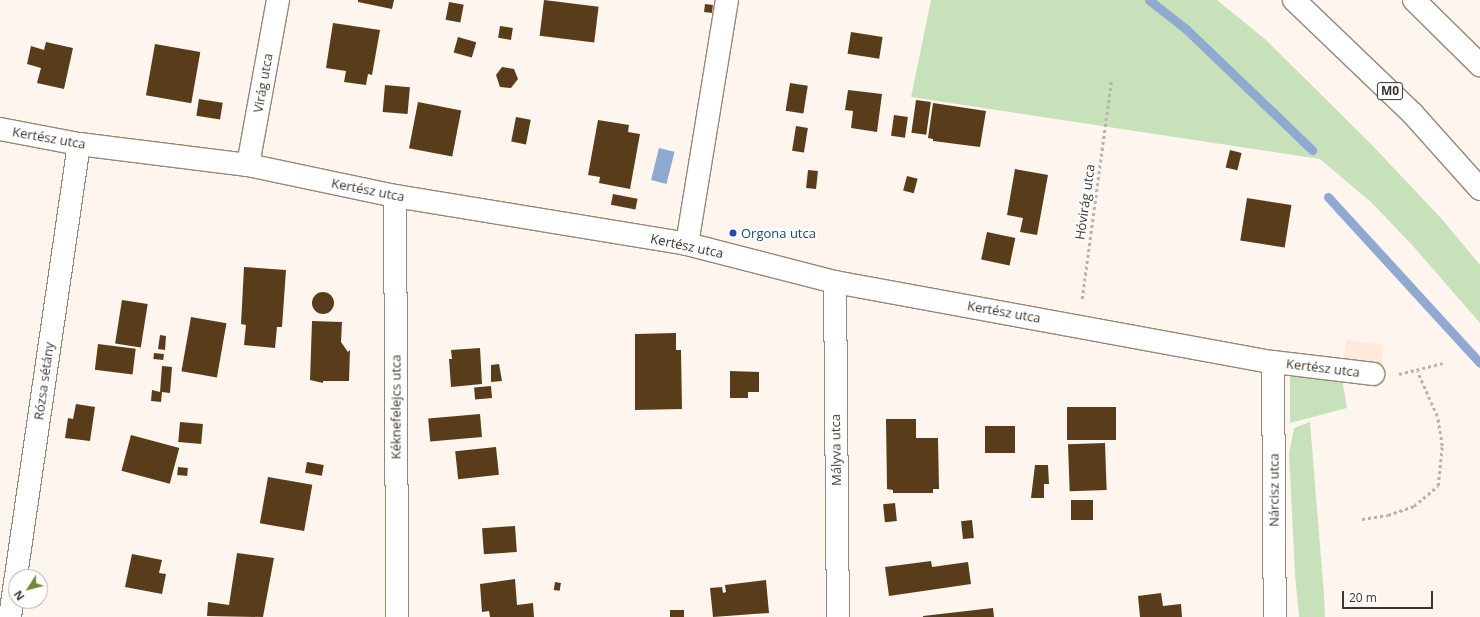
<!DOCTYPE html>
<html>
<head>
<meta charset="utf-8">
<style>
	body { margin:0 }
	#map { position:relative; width:1480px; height:617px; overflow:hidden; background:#fef6ee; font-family:"Open Sans",sans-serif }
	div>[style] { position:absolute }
	.industrial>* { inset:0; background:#fee9db; transform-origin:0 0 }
	.green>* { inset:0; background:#c7e2ba }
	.water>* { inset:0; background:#90a9d0; transform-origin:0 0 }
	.stream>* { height:9px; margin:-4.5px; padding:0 4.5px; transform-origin:4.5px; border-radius:4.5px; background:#90a9d0 }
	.building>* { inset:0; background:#593d1b; transform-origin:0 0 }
	.round { border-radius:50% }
	.path>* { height:2.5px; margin-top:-1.25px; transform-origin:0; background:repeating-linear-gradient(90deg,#bbb3ab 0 3px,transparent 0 6px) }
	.roads { filter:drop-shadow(1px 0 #988775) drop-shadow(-1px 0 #988775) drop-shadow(0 1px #988775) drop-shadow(0 -1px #988775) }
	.minor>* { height:22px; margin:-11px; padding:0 11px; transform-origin:11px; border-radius:11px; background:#fff }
	.trunk>* { height:22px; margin:-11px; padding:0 11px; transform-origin:11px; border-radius:11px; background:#fff }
	.dots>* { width:11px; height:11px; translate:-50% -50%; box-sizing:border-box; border:2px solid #fff; border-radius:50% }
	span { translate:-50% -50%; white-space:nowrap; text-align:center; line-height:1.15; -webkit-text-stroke:4px #fff; paint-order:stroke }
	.shield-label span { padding:1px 3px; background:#fff; border:1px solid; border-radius:3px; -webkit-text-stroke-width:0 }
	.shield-label { font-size:12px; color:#3c352d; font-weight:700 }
	.street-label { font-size:13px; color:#3c352d }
	.transit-label { font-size:13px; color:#164399 }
	.left { translate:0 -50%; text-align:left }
	.north { position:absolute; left:8px; top:569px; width:40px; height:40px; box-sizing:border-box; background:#fff; border:1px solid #b1aeab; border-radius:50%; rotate:234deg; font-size:11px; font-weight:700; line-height:16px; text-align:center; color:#3c352d }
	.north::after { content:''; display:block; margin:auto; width:14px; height:18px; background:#758737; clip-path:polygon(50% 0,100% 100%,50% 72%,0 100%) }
	.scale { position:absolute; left:1342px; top:591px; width:91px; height:18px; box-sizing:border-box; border:2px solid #3c352d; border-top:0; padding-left:5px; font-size:12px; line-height:14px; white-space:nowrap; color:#3c352d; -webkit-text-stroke:3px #fff; paint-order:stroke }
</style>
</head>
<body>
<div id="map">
	<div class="industrial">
		<div style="left:1346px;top:340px;width:38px;height:20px;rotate:7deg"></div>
	</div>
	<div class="green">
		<div style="clip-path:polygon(931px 0,1217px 0,1266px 40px,1370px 143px,1441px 218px,1480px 265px,1480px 323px,1412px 245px,1372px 203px,1320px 159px,911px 97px)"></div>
		<div style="clip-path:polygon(1307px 365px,1341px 373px,1347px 408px,1290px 423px,1290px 377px)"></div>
		<div style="clip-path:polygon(1310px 422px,1324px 595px,1325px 617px,1299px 617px,1295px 574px,1289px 454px,1294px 428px)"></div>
	</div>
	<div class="water">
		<div style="left:659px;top:148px;width:16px;height:33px;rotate:14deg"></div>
	</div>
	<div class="stream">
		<div style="left:1149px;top:0;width:47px;rotate:38.1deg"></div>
		<div style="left:1186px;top:29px;width:175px;rotate:43.8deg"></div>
		<div style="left:1328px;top:197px;width:225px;rotate:47.5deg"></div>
	</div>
	<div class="building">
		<div style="clip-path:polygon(358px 0,394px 0,392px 9px,358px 2px)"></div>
		<div style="left:544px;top:0;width:55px;height:36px;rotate:7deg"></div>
		<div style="left:449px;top:2px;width:15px;height:18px;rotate:11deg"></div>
		<div style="left:705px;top:4px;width:8px;height:8px;rotate:7deg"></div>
		<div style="clip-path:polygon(333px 23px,380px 30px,372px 75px,368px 74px,366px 85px,344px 82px,346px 71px,326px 68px)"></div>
		<div style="left:500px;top:26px;width:13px;height:12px;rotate:9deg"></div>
		<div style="left:851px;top:32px;width:32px;height:22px;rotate:9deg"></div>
		<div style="left:458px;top:37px;width:19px;height:16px;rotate:16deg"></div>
		<div style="clip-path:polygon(46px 42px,73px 48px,64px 89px,37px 83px,41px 68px,27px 64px,31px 46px,44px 50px)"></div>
		<div style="left:155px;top:44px;width:46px;height:52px;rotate:10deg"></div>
		<div style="clip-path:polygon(502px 67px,514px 69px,518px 79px,511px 88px,500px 87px,496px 75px)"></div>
		<div style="left:790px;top:83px;width:18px;height:28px;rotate:9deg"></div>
		<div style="left:385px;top:85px;width:25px;height:27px;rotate:5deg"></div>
		<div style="clip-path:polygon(848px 90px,882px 94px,877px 132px,851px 128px,853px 111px,845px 110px)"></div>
		<div style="left:199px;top:99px;width:24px;height:17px;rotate:9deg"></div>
		<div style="left:916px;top:100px;width:15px;height:33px;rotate:8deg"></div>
		<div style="left:418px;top:102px;width:44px;height:47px;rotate:11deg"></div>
		<div style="clip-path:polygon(933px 103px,986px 111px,980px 147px,933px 141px,933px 139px,928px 138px)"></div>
		<div style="left:894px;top:115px;width:14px;height:21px;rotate:8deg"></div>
		<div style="left:516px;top:117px;width:15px;height:25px;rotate:11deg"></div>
		<div style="clip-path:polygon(598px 120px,629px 125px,628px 132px,640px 134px,630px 189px,599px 183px,600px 177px,588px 175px)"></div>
		<div style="left:796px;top:126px;width:12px;height:25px;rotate:9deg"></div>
		<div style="left:1230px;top:150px;width:12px;height:18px;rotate:14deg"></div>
		<div style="clip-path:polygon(1015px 169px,1048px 175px,1037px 235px,1020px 232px,1023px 218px,1007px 215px)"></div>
		<div style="left:808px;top:170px;width:10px;height:18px;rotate:6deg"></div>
		<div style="left:907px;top:176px;width:11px;height:15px;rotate:15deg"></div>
		<div style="left:613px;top:194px;width:25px;height:11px;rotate:11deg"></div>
		<div style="left:1247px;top:198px;width:45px;height:43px;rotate:9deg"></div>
		<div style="left:987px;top:232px;width:29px;height:28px;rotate:12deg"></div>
		<div style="clip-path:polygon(244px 267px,286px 270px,282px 327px,277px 327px,275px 348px,244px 345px,246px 325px,241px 324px)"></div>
		<div class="round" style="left:312px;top:292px;width:22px;height:22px"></div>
		<div style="left:122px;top:300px;width:26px;height:44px;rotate:9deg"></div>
		<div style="left:191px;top:317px;width:36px;height:55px;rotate:10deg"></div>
		<div style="clip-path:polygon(312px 321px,342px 322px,341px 342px,348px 352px,350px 350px,349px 381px,323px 381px,323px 383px,310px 380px)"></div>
		<div style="clip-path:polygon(676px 333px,676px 350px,681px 350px,682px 409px,635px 410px,635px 334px)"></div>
		<div style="clip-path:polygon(160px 335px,166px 336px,165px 350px,158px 349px)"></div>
		<div style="left:98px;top:344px;width:38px;height:26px;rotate:7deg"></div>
		<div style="clip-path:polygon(480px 348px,482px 384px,451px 387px,449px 359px,452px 359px,451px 350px)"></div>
		<div style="left:154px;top:353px;width:10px;height:6px;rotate:6deg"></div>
		<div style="clip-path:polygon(499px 364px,502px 381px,491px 382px,491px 365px)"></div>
		<div style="clip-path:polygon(162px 366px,172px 367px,170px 393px,162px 392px,161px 402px,151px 401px,152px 390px,160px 392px)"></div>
		<div style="clip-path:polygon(730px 371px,759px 372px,759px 392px,748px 392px,748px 398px,730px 398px)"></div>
		<div style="left:491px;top:386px;width:12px;height:17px;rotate:85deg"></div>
		<div style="clip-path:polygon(76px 404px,95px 407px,90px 441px,65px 438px,68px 418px,73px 419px)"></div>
		<div style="left:1067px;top:407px;width:49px;height:33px"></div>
		<div style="left:480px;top:414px;width:23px;height:52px;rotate:85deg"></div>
		<div style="clip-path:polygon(886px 419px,916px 419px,916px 438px,938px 438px,939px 489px,933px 489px,933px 493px,893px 493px,893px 490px,887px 489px)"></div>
		<div style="left:180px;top:422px;width:23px;height:20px;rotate:5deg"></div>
		<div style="left:985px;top:426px;width:30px;height:27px"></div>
		<div style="left:131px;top:435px;width:50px;height:37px;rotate:15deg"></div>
		<div style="left:1105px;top:443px;width:47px;height:37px;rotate:88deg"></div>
		<div style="left:496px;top:447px;width:28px;height:41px;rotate:84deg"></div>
		<div style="left:307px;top:462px;width:17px;height:11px;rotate:10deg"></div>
		<div style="clip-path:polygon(1035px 465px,1048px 465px,1049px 484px,1044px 484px,1044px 498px,1031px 498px)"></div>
		<div style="left:178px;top:467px;width:10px;height:8px;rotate:6deg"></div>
		<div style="left:268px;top:477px;width:45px;height:47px;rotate:10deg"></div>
		<div style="left:1071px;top:500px;width:22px;height:20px"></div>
		<div style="left:895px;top:503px;width:18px;height:12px;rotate:84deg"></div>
		<div style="left:972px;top:520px;width:18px;height:11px;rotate:84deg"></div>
		<div style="left:515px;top:526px;width:26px;height:33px;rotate:86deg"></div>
		<div style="clip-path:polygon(237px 553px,274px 558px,263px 617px,207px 616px,208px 602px,229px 605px)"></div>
		<div style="clip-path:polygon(132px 554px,162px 560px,159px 573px,166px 574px,162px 594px,125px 587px)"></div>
		<div style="clip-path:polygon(931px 561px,932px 567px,968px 562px,971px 584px,889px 596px,885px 567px)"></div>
		<div style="clip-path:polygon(515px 579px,517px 605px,533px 603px,534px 617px,490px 617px,489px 611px,482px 612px,480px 584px)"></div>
		<div style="clip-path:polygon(766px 580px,769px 613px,713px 617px,710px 588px,722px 587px,723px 593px,726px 592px,725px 585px)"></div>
		<div style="left:555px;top:582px;width:6px;height:8px;rotate:9deg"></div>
		<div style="clip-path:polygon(1161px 593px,1163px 606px,1181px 604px,1182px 617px,1140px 617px,1138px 596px)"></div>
		<div style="clip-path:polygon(993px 608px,994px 617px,923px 617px,923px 616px)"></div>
		<div style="left:670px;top:610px;width:14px;height:7px"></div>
	</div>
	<div class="path">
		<div style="left:1082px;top:299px;width:220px;rotate:-82.4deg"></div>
		<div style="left:1399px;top:374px;width:45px;rotate:-14deg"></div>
		<div style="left:1362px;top:519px;width:26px;rotate:-9deg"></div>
		<div style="left:1388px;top:515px;width:28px;rotate:-19deg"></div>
		<div style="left:1414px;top:506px;width:31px;rotate:-40deg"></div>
		<div style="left:1438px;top:486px;width:40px;rotate:-84.3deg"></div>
		<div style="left:1442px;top:446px;width:30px;rotate:-99deg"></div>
		<div style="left:1437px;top:416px;width:49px;rotate:-114deg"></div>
	</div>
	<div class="roads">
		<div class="minor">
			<div style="left:0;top:129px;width:80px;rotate:10.8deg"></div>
			<div style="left:79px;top:144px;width:170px;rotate:7.1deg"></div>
			<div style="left:248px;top:165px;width:150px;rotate:11.9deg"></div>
			<div style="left:395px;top:196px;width:296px;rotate:9.3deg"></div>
			<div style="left:687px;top:244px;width:153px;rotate:14.4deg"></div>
			<div style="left:835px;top:282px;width:445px;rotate:10.4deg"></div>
			<div style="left:1273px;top:362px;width:101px;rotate:6.8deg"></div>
			<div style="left:248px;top:165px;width:168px;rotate:-79.7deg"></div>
			<div style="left:395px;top:196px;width:421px;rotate:89.7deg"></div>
			<div style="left:687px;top:244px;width:247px;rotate:-80.7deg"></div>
			<div style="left:835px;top:282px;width:335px;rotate:89.5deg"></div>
			<div style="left:1273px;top:362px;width:255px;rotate:89.6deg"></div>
			<div style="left:10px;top:617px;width:478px;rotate:-81.7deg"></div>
		</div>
		<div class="trunk">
			<div style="left:1294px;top:0;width:163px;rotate:43.8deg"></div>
			<div style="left:1412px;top:113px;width:102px;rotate:48.2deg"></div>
			<div style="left:1414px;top:0;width:93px;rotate:44.6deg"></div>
		</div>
	</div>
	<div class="dots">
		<div style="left:733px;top:233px;background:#1a4fb4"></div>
	</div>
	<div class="shield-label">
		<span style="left:1390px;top:91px">M0</span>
	</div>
	<div class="street-label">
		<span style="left:263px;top:83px;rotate:-80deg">Virág utca</span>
		<span style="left:49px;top:138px;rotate:10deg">Kertész utca</span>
		<span style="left:368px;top:190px;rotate:11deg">Kertész utca</span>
		<span style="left:1085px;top:202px;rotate:-82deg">Hóvirág utca</span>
		<span style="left:687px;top:246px;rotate:12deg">Kertész utca</span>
		<span style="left:1004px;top:312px;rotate:10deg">Kertész utca</span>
		<span style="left:1323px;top:368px;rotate:7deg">Kertész utca</span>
		<span style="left:44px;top:381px;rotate:-82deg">Rózsa sétány</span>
		<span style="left:396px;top:407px;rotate:-90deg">Kéknefelejcs utca</span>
		<span style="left:836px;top:450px;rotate:-91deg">Mályva utca</span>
		<span style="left:1274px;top:490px;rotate:-90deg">Nárcisz utca</span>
	</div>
	<div class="transit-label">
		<span class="left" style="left:741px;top:233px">Orgona utca</span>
	</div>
	<div class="north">N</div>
	<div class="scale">20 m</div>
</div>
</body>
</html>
